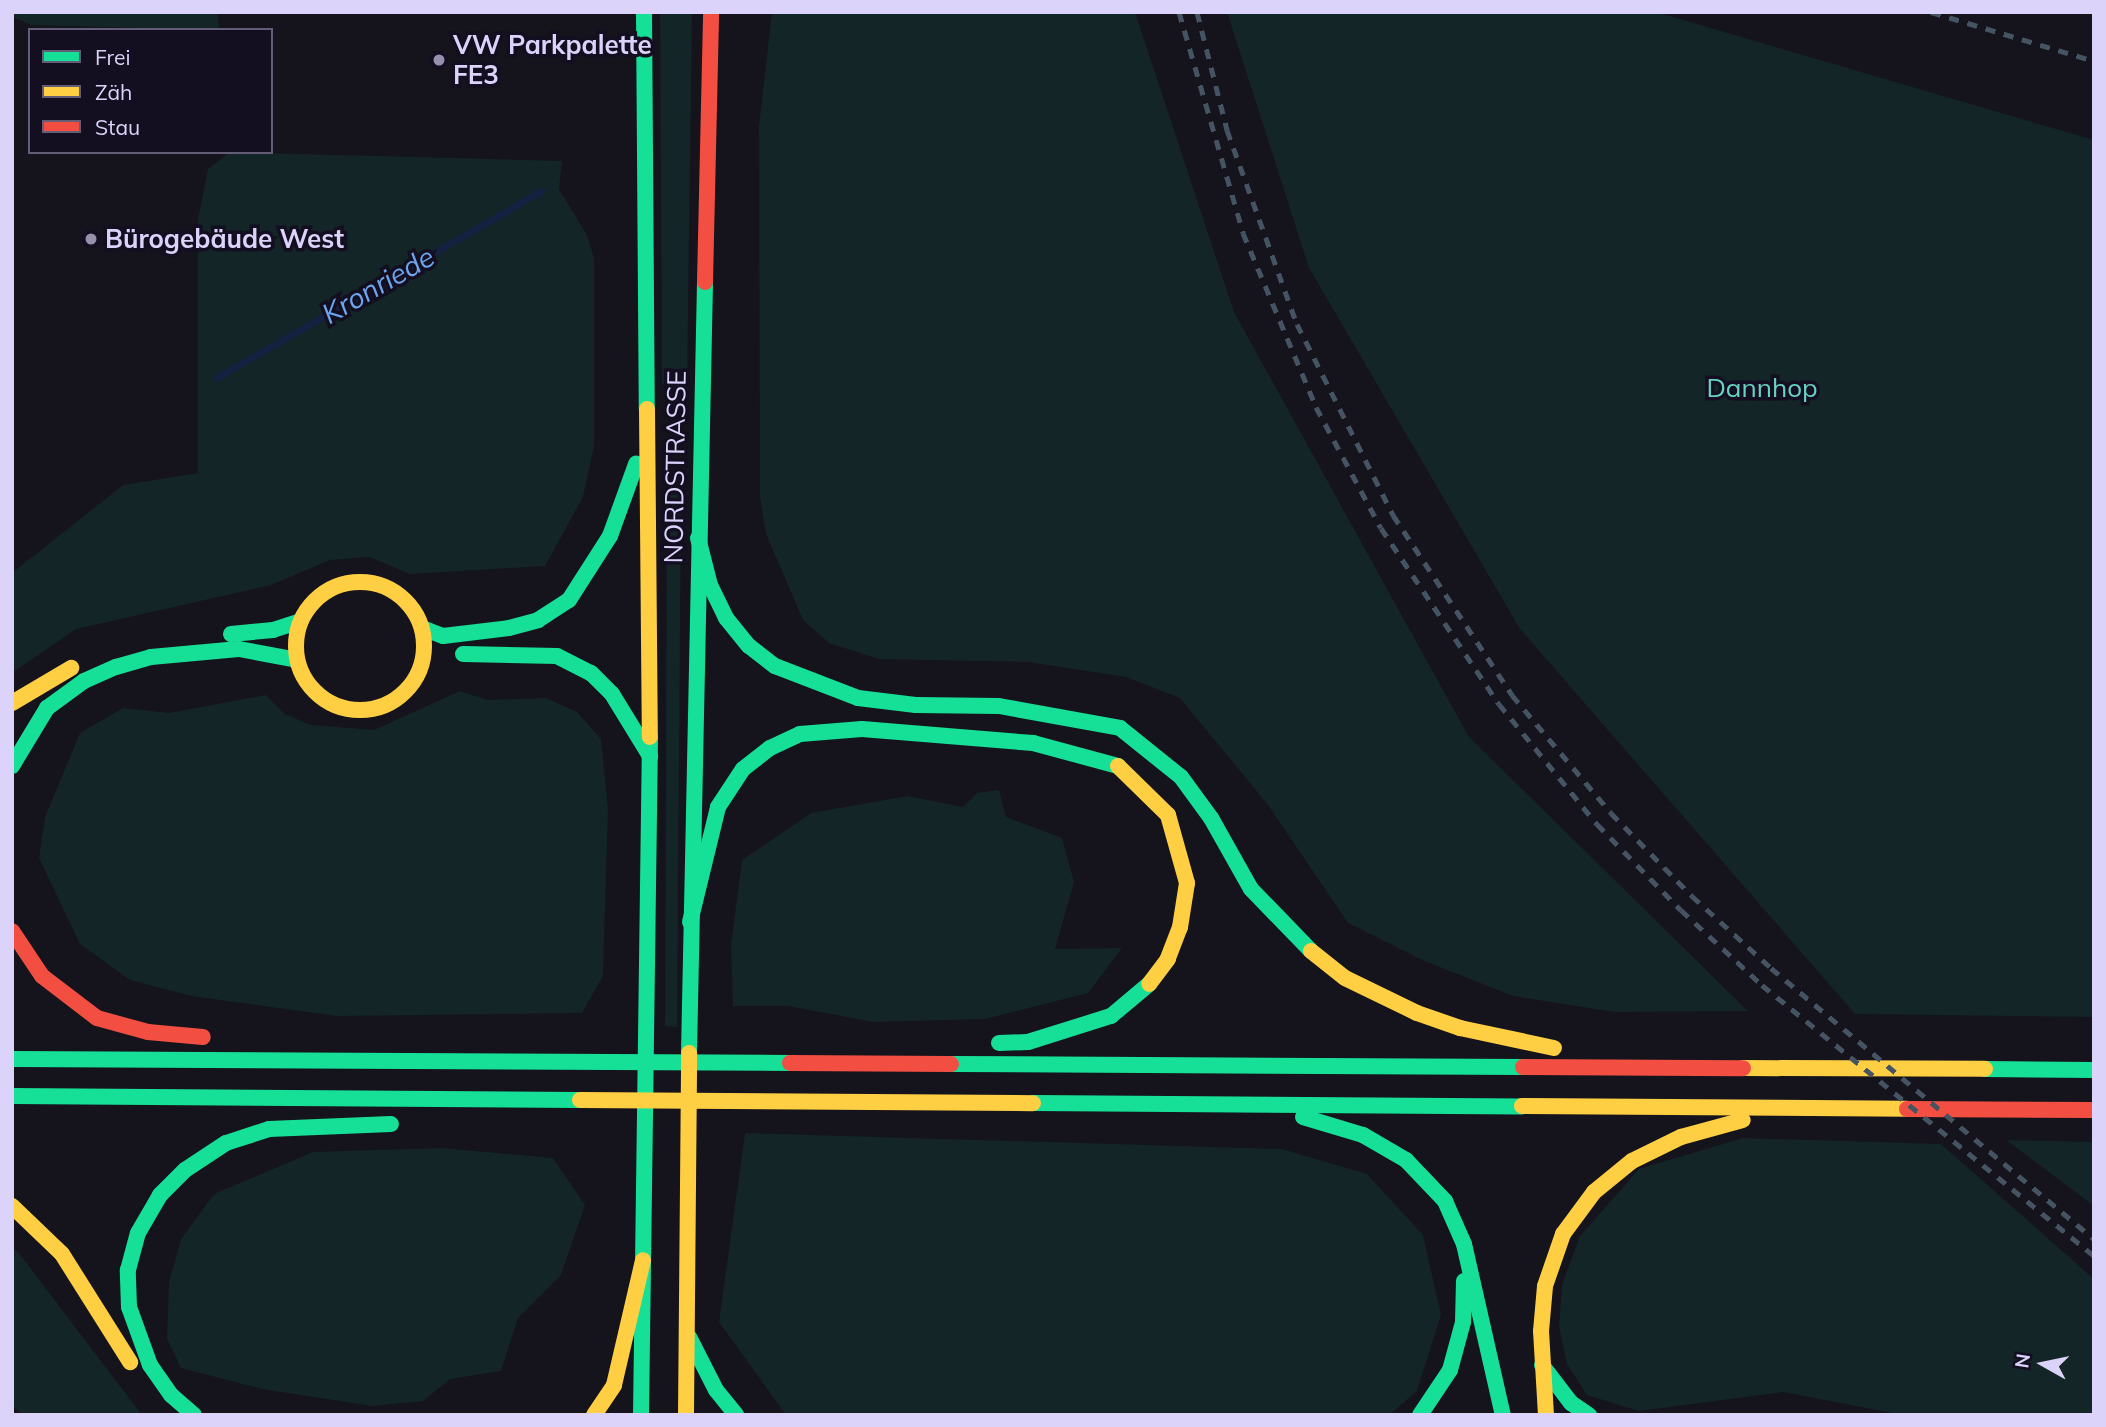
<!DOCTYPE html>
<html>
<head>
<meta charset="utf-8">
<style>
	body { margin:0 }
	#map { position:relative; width:2106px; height:1427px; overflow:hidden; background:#15131c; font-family:Mulish,sans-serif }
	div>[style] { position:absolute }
	.green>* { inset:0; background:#132527 }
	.stream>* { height:7px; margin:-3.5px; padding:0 3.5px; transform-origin:3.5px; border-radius:3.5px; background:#142140 }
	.fast>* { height:16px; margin:-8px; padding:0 8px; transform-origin:8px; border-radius:8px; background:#16e098 }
	.slow>* { height:16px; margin:-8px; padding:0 8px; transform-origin:8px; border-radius:8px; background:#ffcf43 }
	.slow>.ring { margin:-8px; padding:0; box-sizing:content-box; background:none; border:16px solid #ffcf43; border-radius:50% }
	.jam>* { height:16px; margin:-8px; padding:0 8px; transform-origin:8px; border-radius:8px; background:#f24e42 }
	.rail>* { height:5px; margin-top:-2.5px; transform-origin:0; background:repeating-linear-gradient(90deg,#455463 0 10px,transparent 0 19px) }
	.dots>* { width:19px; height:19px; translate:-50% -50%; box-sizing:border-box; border:4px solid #140f20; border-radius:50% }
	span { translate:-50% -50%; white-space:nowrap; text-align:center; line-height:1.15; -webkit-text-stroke:7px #140f20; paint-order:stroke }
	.poi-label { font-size:26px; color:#dbd3fa; font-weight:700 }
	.left { translate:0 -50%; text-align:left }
	.park-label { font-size:26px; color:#67d2c1 }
	.street-label { font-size:26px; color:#dbd3fa }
	.water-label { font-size:28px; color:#6ca6ef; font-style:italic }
	.frame { position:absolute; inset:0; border:14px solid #dbd3fa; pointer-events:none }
	.legend { position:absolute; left:28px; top:28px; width:245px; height:126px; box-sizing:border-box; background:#140f20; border:2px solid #645d77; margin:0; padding:9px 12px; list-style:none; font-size:21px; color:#dbd3fa }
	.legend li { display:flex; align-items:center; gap:14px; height:35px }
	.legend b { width:35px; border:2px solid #645d77 }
	.north { position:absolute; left:2008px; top:1329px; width:70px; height:70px; -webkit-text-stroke:5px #140f20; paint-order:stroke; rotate:279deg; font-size:19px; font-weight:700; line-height:28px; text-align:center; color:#dbd3fa }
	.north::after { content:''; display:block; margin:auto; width:24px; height:32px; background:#dbd3fa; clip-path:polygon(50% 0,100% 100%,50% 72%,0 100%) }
</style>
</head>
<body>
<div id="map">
	<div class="green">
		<div style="clip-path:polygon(12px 12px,218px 12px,219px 30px,31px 25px,12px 17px)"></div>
		<div style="clip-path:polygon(660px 12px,692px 12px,687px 386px,662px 384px)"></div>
		<div style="clip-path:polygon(772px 12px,1135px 12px,1234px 312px,1469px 737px,1748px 1011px,1614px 1012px,1513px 996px,1422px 960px,1348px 923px,1268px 805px,1180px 698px,1126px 677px,1028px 662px,879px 659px,829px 643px,803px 620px,766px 534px,760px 497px,759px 126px)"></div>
		<div style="clip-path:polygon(1227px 12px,1656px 12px,2094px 140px,2094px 1017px,1855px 1014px,1520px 629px,1309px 268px)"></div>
		<div style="clip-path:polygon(230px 152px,562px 161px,559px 189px,587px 235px,594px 258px,594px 446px,583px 497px,545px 566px,410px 574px,369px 557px,330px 560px,271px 585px,76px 629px,12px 673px,12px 573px,123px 485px,198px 473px,198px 219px,208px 169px)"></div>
		<div style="clip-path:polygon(681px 494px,677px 1027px,665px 1026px,667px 495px)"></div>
		<div style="clip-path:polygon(460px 691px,487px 700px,546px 698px,577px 712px,601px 739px,608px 808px,603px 976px,582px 1013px,337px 1016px,191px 996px,130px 980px,80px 944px,39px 858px,45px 817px,80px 733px,123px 708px,169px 713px,266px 695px,285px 714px,311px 725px,374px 730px)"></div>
		<div style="clip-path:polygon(999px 790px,1006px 817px,1062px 838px,1074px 882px,1055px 949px,1122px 948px,1088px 993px,985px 1019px,873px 1022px,788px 1006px,733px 1006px,731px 945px,742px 860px,811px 813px,908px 796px,963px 807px,977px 793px)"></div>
		<div style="clip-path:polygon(745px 1133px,1282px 1149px,1367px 1174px,1423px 1235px,1441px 1315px,1417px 1391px,1389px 1415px,786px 1415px,719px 1322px)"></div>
		<div style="clip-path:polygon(1743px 1138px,1941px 1144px,2094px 1279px,2094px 1415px,1903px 1415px,1783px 1392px,1639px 1411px,1587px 1395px,1567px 1364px,1559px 1327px,1562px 1285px,1580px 1236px,1639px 1169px)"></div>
		<div style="clip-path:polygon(2006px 1140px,2094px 1142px,2094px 1206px)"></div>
		<div style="clip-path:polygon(442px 1148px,553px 1158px,585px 1205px,561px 1275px,518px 1318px,501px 1371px,450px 1379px,423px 1401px,372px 1406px,262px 1389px,181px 1368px,167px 1339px,169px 1282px,181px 1239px,214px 1194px,313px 1152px)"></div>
		<div style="clip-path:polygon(12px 1247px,19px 1253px,142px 1415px,24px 1415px,12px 1406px)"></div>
	</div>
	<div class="stream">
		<div style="left:216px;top:378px;width:375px;rotate:-29.9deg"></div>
	</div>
	<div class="fast">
		<div style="left:644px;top:12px;width:397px;rotate:89.6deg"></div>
		<div style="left:698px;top:538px;width:49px;rotate:75.7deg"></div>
		<div style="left:710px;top:585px;width:37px;rotate:64deg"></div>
		<div style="left:726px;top:618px;width:36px;rotate:51deg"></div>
		<div style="left:749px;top:646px;width:33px;rotate:38deg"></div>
		<div style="left:775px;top:666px;width:89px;rotate:21.1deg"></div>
		<div style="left:858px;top:698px;width:58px;rotate:6.9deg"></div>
		<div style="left:916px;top:705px;width:83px;rotate:0.7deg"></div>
		<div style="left:999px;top:706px;width:123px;rotate:10.3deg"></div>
		<div style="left:1120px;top:728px;width:78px;rotate:38.8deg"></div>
		<div style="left:1181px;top:777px;width:51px;rotate:53.8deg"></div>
		<div style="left:1211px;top:818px;width:81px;rotate:60.6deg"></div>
		<div style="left:1251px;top:889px;width:86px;rotate:45.9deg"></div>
		<div style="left:422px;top:628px;width:22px;rotate:21deg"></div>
		<div style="left:443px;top:636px;width:66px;rotate:-6.9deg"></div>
		<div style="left:509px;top:628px;width:30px;rotate:-15deg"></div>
		<div style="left:538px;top:620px;width:37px;rotate:-33deg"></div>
		<div style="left:569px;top:600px;width:76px;rotate:-57.4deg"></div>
		<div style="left:610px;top:536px;width:77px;rotate:-70.1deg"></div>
		<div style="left:231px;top:634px;width:42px;rotate:-5.4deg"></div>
		<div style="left:273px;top:630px;width:29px;rotate:-18deg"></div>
		<div style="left:463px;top:654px;width:94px;rotate:1.2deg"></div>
		<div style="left:557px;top:656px;width:38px;rotate:27deg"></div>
		<div style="left:591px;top:673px;width:30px;rotate:45deg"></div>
		<div style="left:612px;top:694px;width:73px;rotate:58.5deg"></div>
		<div style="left:12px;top:766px;width:68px;rotate:-58.9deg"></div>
		<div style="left:47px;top:708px;width:46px;rotate:-36.1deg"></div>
		<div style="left:84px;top:681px;width:35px;rotate:-24deg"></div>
		<div style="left:116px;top:667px;width:36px;rotate:-16deg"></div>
		<div style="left:151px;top:657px;width:88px;rotate:-5.2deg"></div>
		<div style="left:239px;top:649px;width:59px;rotate:10.7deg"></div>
		<div style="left:690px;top:922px;width:118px;rotate:-76.3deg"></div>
		<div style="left:718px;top:807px;width:45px;rotate:-56.7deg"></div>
		<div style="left:743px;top:769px;width:34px;rotate:-38deg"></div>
		<div style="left:770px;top:748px;width:33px;rotate:-25deg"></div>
		<div style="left:800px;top:734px;width:62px;rotate:-4.6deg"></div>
		<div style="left:862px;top:729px;width:172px;rotate:4.7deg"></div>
		<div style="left:1033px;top:743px;width:88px;rotate:15.1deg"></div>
		<div style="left:999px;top:1043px;width:29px;rotate:-2deg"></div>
		<div style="left:1028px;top:1042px;width:87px;rotate:-17.4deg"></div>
		<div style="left:1111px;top:1016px;width:50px;rotate:-40.1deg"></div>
		<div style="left:689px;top:1053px;width:771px;rotate:-88.81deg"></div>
		<div style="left:12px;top:1059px;width:778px;rotate:0.29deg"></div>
		<div style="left:951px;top:1064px;width:572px;rotate:0.3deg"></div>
		<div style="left:1985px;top:1069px;width:109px;rotate:0.5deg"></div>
		<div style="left:12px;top:1096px;width:568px;rotate:0.4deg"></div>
		<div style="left:1033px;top:1103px;width:489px;rotate:0.4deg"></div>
		<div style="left:1303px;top:1117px;width:63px;rotate:16.7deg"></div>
		<div style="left:1363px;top:1135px;width:50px;rotate:30.2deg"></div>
		<div style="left:1406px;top:1160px;width:57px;rotate:46.4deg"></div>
		<div style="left:1445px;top:1201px;width:47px;rotate:66.2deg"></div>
		<div style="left:1464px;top:1244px;width:175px;rotate:77.2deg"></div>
		<div style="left:689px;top:1337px;width:59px;rotate:63deg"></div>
		<div style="left:716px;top:1390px;width:32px;rotate:51deg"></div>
		<div style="left:1542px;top:1365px;width:48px;rotate:52.7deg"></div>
		<div style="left:1571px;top:1403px;width:22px;rotate:34deg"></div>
		<div style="left:194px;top:1415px;width:30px;rotate:-139deg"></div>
		<div style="left:171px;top:1395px;width:37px;rotate:-125deg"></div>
		<div style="left:150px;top:1365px;width:62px;rotate:-109.9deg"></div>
		<div style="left:129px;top:1307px;width:37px;rotate:-92deg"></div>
		<div style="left:128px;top:1270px;width:38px;rotate:-75deg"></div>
		<div style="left:138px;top:1233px;width:44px;rotate:-59.9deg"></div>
		<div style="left:160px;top:1195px;width:35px;rotate:-45deg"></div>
		<div style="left:185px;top:1170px;width:49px;rotate:-33.4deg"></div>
		<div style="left:226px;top:1143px;width:45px;rotate:-18deg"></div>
		<div style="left:269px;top:1129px;width:122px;rotate:-2.3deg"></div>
		<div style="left:641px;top:1415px;width:678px;rotate:-89.24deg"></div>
		<div style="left:1420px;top:1415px;width:54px;rotate:-56.3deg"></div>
		<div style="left:1450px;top:1370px;width:50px;rotate:-74.8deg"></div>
		<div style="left:1463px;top:1322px;width:41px;rotate:-88.6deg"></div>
	</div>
	<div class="slow">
		<div style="left:647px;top:409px;width:328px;rotate:89.5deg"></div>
		<div class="ring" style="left:296px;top:582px;width:112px;height:112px"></div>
		<div style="left:12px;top:703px;width:69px;rotate:-30.7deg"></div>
		<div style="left:1118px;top:766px;width:70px;rotate:44.4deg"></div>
		<div style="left:1168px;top:815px;width:71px;rotate:74.4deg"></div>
		<div style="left:1187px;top:883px;width:45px;rotate:99deg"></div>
		<div style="left:1180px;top:927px;width:34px;rotate:111deg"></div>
		<div style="left:1168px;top:959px;width:31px;rotate:127deg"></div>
		<div style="left:1311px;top:951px;width:43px;rotate:38.5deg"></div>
		<div style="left:1345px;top:978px;width:80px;rotate:25.9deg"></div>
		<div style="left:1417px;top:1013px;width:46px;rotate:19.2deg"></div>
		<div style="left:1460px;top:1028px;width:96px;rotate:12deg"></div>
		<div style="left:1743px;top:1068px;width:242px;rotate:0.2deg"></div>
		<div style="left:580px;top:1100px;width:453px;rotate:0.4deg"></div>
		<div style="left:1522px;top:1106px;width:385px;rotate:0.4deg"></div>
		<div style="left:12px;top:1206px;width:69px;rotate:43.8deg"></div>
		<div style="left:62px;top:1254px;width:128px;rotate:57.8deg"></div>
		<div style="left:594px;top:1415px;width:36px;rotate:-56deg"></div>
		<div style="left:614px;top:1385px;width:128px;rotate:-76.9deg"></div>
		<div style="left:686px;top:1415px;width:362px;rotate:-89.5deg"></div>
		<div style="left:1546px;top:1415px;width:84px;rotate:-93.4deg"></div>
		<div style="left:1541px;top:1331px;width:45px;rotate:-84.9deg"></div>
		<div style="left:1545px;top:1286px;width:55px;rotate:-70.9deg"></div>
		<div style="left:1563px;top:1234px;width:52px;rotate:-53.6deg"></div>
		<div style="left:1594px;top:1192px;width:49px;rotate:-39.2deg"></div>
		<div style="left:1632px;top:1161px;width:55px;rotate:-26.1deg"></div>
		<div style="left:1681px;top:1137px;width:64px;rotate:-15.3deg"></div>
	</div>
	<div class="jam">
		<div style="left:705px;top:282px;width:270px;rotate:-88.7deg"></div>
		<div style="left:12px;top:931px;width:54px;rotate:56.3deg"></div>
		<div style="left:42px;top:976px;width:69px;rotate:37.4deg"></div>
		<div style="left:97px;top:1018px;width:53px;rotate:15.4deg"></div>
		<div style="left:148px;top:1032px;width:55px;rotate:5.2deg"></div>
		<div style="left:790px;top:1063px;width:161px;rotate:0.4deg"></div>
		<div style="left:1523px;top:1067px;width:220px;rotate:0.3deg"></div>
		<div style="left:1907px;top:1109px;width:187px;rotate:0.3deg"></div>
	</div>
	<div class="rail">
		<div style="left:1179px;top:12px;width:230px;rotate:73.8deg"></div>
		<div style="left:1243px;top:233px;width:189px;rotate:67.2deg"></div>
		<div style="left:1316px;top:407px;width:137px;rotate:61.8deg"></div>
		<div style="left:1381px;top:528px;width:212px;rotate:56.2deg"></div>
		<div style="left:1499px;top:704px;width:155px;rotate:50.8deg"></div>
		<div style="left:1597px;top:824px;width:120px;rotate:45.7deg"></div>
		<div style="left:1681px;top:910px;width:110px;rotate:42.8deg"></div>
		<div style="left:1762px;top:985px;width:429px;rotate:39.2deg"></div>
		<div style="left:1197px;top:12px;width:122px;rotate:75.7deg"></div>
		<div style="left:1227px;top:130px;width:206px;rotate:70.2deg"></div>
		<div style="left:1297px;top:324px;width:214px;rotate:63.3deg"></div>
		<div style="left:1393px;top:515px;width:216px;rotate:56.5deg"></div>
		<div style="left:1512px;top:695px;width:154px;rotate:50deg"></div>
		<div style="left:1611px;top:813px;width:116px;rotate:45.7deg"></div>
		<div style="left:1692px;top:896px;width:107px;rotate:42.3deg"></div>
		<div style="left:1771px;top:968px;width:422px;rotate:40deg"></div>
		<div style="left:1931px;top:12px;width:170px;rotate:16.7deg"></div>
	</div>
	<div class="dots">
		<div style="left:439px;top:60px;background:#9690ac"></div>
		<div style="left:91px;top:239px;background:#9690ac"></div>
	</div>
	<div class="poi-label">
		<span class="left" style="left:453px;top:60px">VW Parkpalette<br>FE3</span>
		<span class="left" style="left:105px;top:239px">Bürogebäude West</span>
	</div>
	<div class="park-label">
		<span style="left:1762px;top:388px">Dannhop</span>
	</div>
	<div class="street-label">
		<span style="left:675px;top:467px;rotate:-89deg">NORDSTRASSE</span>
	</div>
	<div class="water-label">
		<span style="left:378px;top:285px;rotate:-30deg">Kronriede</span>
	</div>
	<div class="frame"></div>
	<ul class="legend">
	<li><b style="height:9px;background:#16e098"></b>Frei</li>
	<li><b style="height:9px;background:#ffcf43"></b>Zäh</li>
	<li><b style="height:9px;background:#f24e42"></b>Stau</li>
	</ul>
	<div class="north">N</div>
</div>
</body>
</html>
